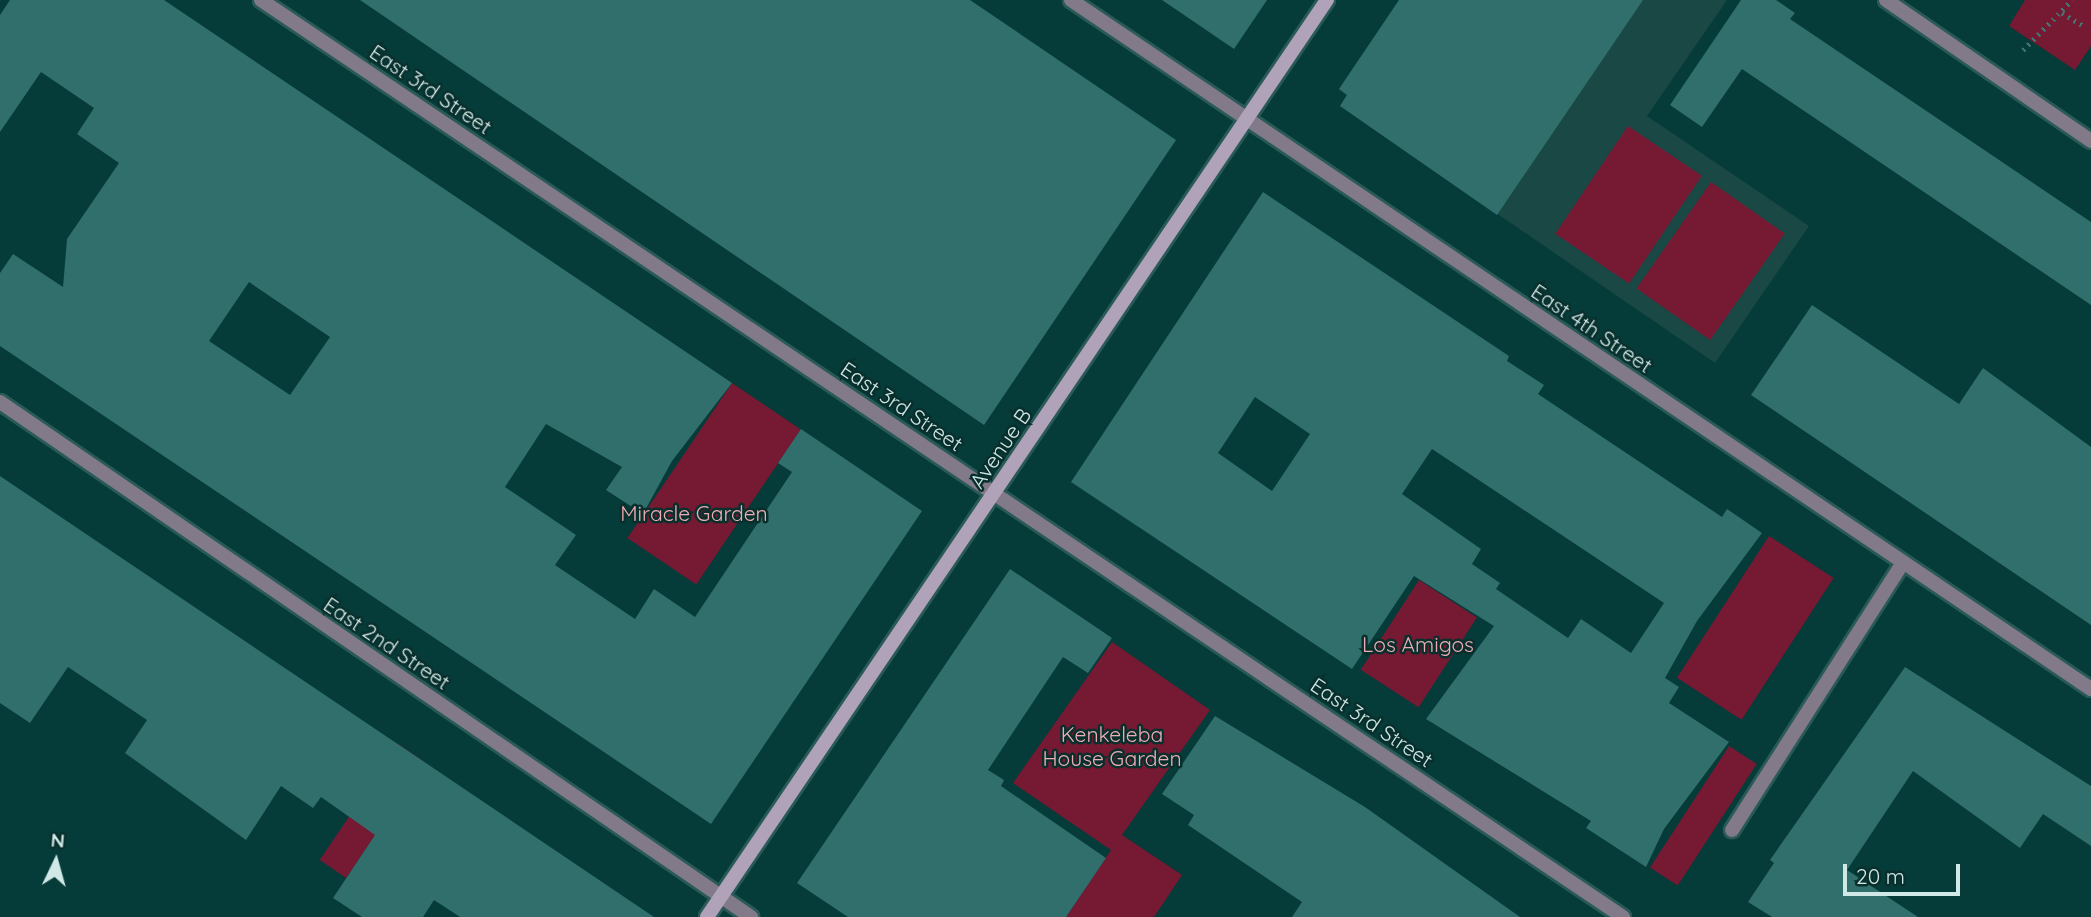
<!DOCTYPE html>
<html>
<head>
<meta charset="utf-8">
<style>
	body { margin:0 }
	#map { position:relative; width:2091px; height:917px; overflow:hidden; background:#053b38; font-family:Quicksand,sans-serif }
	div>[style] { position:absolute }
	.built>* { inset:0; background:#1a4845 }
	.green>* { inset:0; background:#761932; transform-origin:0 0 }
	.building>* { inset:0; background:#306f6c }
	.path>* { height:4.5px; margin-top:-2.25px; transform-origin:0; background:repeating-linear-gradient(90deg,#477471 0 2px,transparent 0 7px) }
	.roads { filter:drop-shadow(2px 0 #2a5a58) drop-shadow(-2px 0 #2a5a58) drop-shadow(0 2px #2a5a58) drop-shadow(0 -2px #2a5a58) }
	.lane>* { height:14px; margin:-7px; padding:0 7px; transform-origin:7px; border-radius:7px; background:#827a88 }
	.street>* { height:14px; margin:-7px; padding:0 7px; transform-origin:7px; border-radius:7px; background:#827a88 }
	.secondary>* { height:14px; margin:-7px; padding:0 7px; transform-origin:7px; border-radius:7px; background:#afa2b9 }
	span { translate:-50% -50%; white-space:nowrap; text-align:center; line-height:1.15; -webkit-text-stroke:5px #092f2d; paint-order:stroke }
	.street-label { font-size:21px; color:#d0e9e7 }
	.park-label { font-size:21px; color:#eeadb5 }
	.north { position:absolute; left:21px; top:826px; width:70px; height:70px; -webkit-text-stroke:5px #092f2d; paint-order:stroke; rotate:5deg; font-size:19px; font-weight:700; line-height:28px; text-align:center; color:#d0e9e7 }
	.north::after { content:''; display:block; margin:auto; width:24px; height:32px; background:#d0e9e7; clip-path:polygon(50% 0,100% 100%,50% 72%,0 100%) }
	.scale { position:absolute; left:1843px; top:864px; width:117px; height:32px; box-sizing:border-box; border:4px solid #d0e9e7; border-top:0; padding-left:9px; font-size:21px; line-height:24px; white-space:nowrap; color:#d0e9e7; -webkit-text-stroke:5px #092f2d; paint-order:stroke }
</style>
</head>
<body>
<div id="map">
	<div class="built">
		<div style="clip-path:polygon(1399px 0,1727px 0,1647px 116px,1809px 226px,1715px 363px,1340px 106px,1347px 95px,1339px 89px)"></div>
	</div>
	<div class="green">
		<div style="clip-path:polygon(2025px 0,2091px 0,2091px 46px,2075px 70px,2009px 26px)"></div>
		<div style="left:1628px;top:126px;width:89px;height:130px;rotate:34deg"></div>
		<div style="left:1711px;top:182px;width:90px;height:130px;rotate:35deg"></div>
		<div style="left:732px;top:383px;width:83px;height:187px;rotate:34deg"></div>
		<div style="left:1769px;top:536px;width:77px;height:169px;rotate:33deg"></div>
		<div style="left:1419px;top:580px;width:69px;height:107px;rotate:33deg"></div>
		<div style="clip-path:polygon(1112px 642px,1210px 710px,1122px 835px,1182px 875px,1154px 917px,1066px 917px,1111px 850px,1013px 783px)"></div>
		<div style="left:398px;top:744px;width:32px;height:140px;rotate:34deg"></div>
		<div style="left:1729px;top:746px;width:33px;height:145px;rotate:33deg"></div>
	</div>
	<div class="building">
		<div style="clip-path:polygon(evenodd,10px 0,164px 0,732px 383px,672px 461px,643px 514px,606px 490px,622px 467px,546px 424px,505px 487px,576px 535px,555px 565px,635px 619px,654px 589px,695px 617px,792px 472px,778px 463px,801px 429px,922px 511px,711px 824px,0 346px,0 273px,13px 254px,63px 287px,67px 239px,119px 163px,77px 134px,94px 108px,41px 72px,0 132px,0 15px,10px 0,249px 282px,330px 337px,290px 395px,209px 341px,249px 282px)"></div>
		<div style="clip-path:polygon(360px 0,970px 0,1176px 140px,984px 425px)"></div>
		<div style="clip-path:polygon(1162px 0,1267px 0,1234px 49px)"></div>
		<div style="clip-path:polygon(1399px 0,1643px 0,1497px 215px,1340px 106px,1347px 95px,1339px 89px)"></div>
		<div style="clip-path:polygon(1741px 0,1776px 0,1795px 13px,1790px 19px,2091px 222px,2091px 305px,1742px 69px,1702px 127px,1670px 105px)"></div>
		<div style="clip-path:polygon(evenodd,1263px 192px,1509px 356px,1507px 361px,1544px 385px,1538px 394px,1722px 517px,1727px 509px,1762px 533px,1697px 621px,1665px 678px,1679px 687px,1669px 703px,1729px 742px,1664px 829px,1646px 867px,1586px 828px,1591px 821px,1426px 719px,1494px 626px,1414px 576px,1352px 669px,1071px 482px,1263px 192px,1255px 397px,1310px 434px,1272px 491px,1218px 453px,1255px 397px,1263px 192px,1432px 449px,1664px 603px,1631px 653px,1581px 619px,1568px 638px,1496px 589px,1500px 583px,1472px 564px,1481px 549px,1402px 494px,1432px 449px)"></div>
		<div style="clip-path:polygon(1812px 305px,1959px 404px,1983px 368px,2091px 447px,2091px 625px,1751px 395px)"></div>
		<div style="clip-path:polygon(0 476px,460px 786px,654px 917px,460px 917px,434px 900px,423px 917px,362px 917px,333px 898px,375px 835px,321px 797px,313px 808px,281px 786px,246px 840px,125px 753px,147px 720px,68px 667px,30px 723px,0 703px)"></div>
		<div style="clip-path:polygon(1010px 569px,1112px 638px,1088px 673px,1063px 657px,988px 770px,1004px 780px,1001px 786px,1106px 858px,1066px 917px,848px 917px,797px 883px)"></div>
		<div style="clip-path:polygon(1905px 667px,2091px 786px,2091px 846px,2043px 814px,2020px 848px,1913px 771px,1847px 870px,1918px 917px,1772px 917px,1748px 902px,1774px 863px,1770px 860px)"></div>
		<div style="clip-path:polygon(1215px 716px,1365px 807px,1520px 917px,1292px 917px,1302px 902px,1188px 825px,1194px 815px,1162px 794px)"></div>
	</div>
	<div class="path">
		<div style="left:2062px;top:13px;width:26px;rotate:31deg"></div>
		<div style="left:2023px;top:50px;width:70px;rotate:-45.6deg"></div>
	</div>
	<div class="roads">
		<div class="lane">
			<div style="left:1732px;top:830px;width:317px;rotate:-57.4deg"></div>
		</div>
		<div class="street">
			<div style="left:261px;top:0;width:1642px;rotate:33.95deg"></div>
			<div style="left:1071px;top:0;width:1231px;rotate:34.04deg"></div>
			<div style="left:1886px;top:0;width:249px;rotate:34.5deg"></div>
			<div style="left:0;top:402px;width:911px;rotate:34.44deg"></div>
		</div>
		<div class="secondary">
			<div style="left:707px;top:917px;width:1107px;rotate:-55.94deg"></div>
		</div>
	</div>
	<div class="street-label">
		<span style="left:431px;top:89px;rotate:34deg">East 3rd Street</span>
		<span style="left:1592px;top:328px;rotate:34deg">East 4th Street</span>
		<span style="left:902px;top:406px;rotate:34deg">East 3rd Street</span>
		<span style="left:1000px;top:448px;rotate:-56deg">Avenue B</span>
		<span style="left:387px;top:643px;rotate:34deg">East 2nd Street</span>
		<span style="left:1372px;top:722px;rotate:34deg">East 3rd Street</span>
	</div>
	<div class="park-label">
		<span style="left:694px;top:513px">Miracle Garden</span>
		<span style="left:1418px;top:644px">Los Amigos</span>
		<span style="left:1112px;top:746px">Kenkeleba<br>House Garden</span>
	</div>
	<div class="north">N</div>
	<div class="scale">20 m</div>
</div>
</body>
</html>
